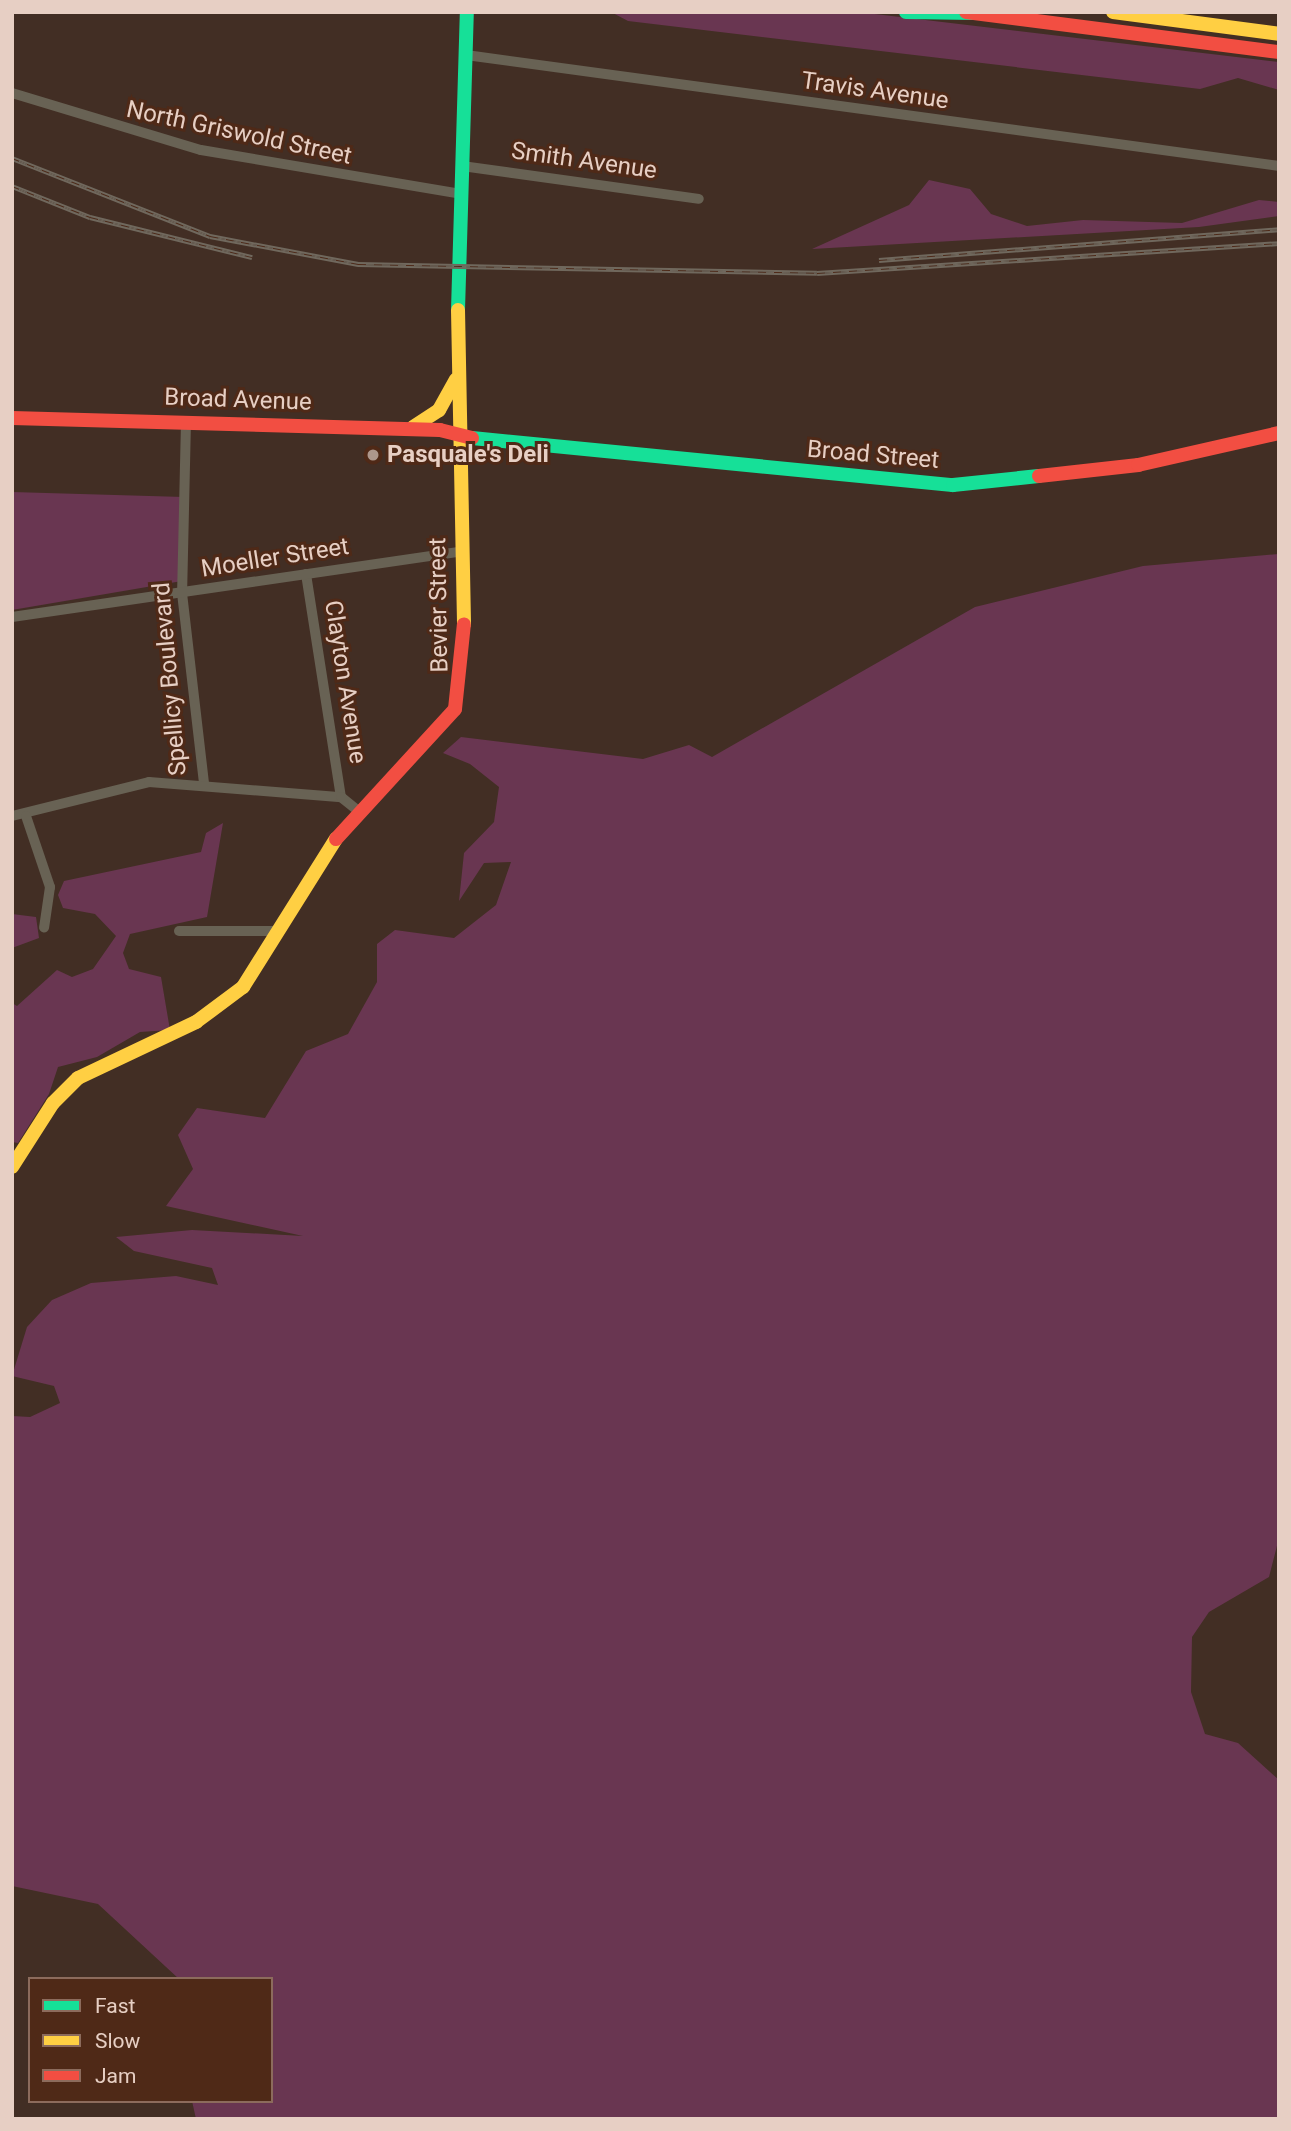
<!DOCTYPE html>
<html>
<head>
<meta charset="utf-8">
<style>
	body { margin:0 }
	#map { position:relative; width:1291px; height:2131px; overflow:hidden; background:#422e24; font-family:Roboto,sans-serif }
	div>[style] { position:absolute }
	.green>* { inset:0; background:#693651 }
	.street>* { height:10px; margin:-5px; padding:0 5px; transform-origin:5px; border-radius:5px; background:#686254 }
	.fast>* { height:14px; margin:-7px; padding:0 7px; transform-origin:7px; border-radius:7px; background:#16e098 }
	.slow>* { height:14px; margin:-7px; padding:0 7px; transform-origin:7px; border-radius:7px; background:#ffcf43 }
	.jam>* { height:14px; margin:-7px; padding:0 7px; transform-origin:7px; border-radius:7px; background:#f24e42 }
	.rail>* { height:5px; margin-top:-2.5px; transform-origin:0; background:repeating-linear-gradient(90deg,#4f2917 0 8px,#70685d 0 16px); box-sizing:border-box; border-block:2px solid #70685d }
	.dots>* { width:19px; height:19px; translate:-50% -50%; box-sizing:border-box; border:4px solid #4f2917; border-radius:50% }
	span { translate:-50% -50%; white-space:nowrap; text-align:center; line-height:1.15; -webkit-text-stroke:6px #4f2917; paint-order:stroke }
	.street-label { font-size:24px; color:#e7cfc4 }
	.poi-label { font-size:24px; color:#e7cfc4; font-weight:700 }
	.left { translate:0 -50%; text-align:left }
	.frame { position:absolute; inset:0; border:14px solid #e7cfc4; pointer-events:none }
	.legend { position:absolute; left:28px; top:1977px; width:245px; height:126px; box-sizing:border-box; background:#4f2917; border:2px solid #8c6b5c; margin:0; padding:9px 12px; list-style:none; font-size:21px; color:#e7cfc4 }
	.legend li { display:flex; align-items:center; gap:14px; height:35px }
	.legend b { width:35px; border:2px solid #8c6b5c }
</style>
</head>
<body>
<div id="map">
	<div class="green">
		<div style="clip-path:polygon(611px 12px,858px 12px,1279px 62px,1279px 90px,1238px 78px,1200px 89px,628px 21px)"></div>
		<div style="clip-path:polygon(929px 180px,970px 189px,991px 214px,1027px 226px,1083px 220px,1182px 223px,1259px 200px,1279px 202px,1279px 216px,1199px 227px,812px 249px,909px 205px)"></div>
		<div style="clip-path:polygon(12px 492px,184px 497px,182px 581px,12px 610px)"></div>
		<div style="clip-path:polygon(1279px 554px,1279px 1538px,1269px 1577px,1209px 1612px,1192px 1637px,1191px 1692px,1205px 1734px,1238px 1743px,1279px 1780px,1279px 2119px,196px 2119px,192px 2101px,271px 2101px,271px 1979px,179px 1979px,98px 1904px,12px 1886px,12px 1416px,30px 1417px,60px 1403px,54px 1386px,12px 1376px,27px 1327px,52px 1300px,91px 1283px,176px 1276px,218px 1285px,212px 1268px,134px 1251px,116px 1237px,192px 1230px,303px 1236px,166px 1206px,193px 1169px,178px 1135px,197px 1108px,265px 1118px,306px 1051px,348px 1034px,377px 982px,377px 944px,395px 930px,454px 938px,496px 905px,511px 862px,484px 863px,459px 901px,464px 853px,494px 822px,499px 787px,470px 764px,443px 753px,461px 737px,643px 759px,689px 745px,712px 757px,975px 607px,1143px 566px)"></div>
		<div style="clip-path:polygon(223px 823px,207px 917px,130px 934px,123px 953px,129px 969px,161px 977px,170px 1030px,140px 1032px,97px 1057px,58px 1067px,49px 1094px,18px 1143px,12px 1142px,12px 1003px,17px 1006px,57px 970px,72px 977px,93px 969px,116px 936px,95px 914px,63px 908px,58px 895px,64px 881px,201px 852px,206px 833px)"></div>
		<div style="clip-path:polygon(12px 914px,36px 917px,39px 938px,12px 948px)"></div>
	</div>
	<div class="street">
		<div style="left:466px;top:55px;width:821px;rotate:7.77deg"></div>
		<div style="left:12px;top:93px;width:197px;rotate:16.8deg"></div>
		<div style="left:201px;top:150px;width:265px;rotate:9.6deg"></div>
		<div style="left:462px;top:166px;width:239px;rotate:7.9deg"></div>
		<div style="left:186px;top:421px;width:172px;rotate:91.3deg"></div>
		<div style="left:182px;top:593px;width:191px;rotate:83.4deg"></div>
		<div style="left:306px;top:574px;width:226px;rotate:81.1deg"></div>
		<div style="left:12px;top:617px;width:453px;rotate:-8.3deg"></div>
		<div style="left:12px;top:816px;width:141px;rotate:-13.9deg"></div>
		<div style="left:149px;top:782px;width:193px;rotate:4.5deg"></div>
		<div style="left:341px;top:797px;width:19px;rotate:39deg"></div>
		<div style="left:26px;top:816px;width:75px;rotate:71.3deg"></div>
		<div style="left:50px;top:887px;width:41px;rotate:98.3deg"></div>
		<div style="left:179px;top:931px;width:101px"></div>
	</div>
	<div class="fast">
		<div style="left:906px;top:12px;width:68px;rotate:0.8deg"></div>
		<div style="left:458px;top:310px;width:298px;rotate:-88.3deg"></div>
		<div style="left:472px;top:438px;width:483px;rotate:5.6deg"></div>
		<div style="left:953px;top:485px;width:86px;rotate:-6deg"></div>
	</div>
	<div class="slow">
		<div style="left:1113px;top:12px;width:167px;rotate:7.5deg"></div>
		<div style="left:458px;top:310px;width:314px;rotate:88.9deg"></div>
		<div style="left:413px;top:427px;width:31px;rotate:-33deg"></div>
		<div style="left:439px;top:410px;width:35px;rotate:-61deg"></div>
		<div style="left:12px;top:1167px;width:76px;rotate:-57.4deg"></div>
		<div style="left:53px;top:1103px;width:35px;rotate:-45deg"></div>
		<div style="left:78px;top:1078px;width:131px;rotate:-25.4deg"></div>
		<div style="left:196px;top:1022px;width:59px;rotate:-36.7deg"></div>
		<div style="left:243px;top:987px;width:175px;rotate:-57.9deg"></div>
	</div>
	<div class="jam">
		<div style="left:966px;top:12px;width:316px;rotate:7.3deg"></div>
		<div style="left:12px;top:418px;width:428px;rotate:1.6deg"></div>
		<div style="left:440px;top:430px;width:33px;rotate:14deg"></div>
		<div style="left:1039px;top:476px;width:100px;rotate:-6.3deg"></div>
		<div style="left:1138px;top:465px;width:145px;rotate:-12.8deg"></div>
		<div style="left:336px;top:839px;width:176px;rotate:-47.5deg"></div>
		<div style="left:455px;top:709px;width:85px;rotate:-84deg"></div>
	</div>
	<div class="rail">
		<div style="left:12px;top:158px;width:213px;rotate:21.5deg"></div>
		<div style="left:210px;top:236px;width:151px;rotate:10.7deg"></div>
		<div style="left:358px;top:264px;width:459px;rotate:1.1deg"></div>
		<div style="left:817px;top:273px;width:463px;rotate:-3.7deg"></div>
		<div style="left:12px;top:186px;width:84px;rotate:21.7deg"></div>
		<div style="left:90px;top:217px;width:167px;rotate:13.9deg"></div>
		<div style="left:879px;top:260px;width:401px;rotate:-4.4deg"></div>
	</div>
	<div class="dots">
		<div style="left:373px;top:455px;background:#ad978c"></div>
	</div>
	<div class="street-label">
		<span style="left:875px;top:91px;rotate:8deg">Travis Avenue</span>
		<span style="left:239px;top:133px;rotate:12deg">North Griswold Street</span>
		<span style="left:584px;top:161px;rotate:8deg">Smith Avenue</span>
		<span style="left:238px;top:400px;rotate:2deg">Broad Avenue</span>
		<span style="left:873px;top:455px;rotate:5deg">Broad Street</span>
		<span style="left:275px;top:558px;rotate:-9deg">Moeller Street</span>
		<span style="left:439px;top:605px;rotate:-91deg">Bevier Street</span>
		<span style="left:170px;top:679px;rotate:-95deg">Spellicy Boulevard</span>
		<span style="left:345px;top:682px;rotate:81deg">Clayton Avenue</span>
	</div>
	<div class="poi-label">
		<span class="left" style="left:387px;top:455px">Pasquale's Deli</span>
	</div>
	<div class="frame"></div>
	<ul class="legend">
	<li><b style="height:9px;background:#16e098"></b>Fast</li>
	<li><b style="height:9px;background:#ffcf43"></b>Slow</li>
	<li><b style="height:9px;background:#f24e42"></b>Jam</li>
	</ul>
</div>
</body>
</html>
